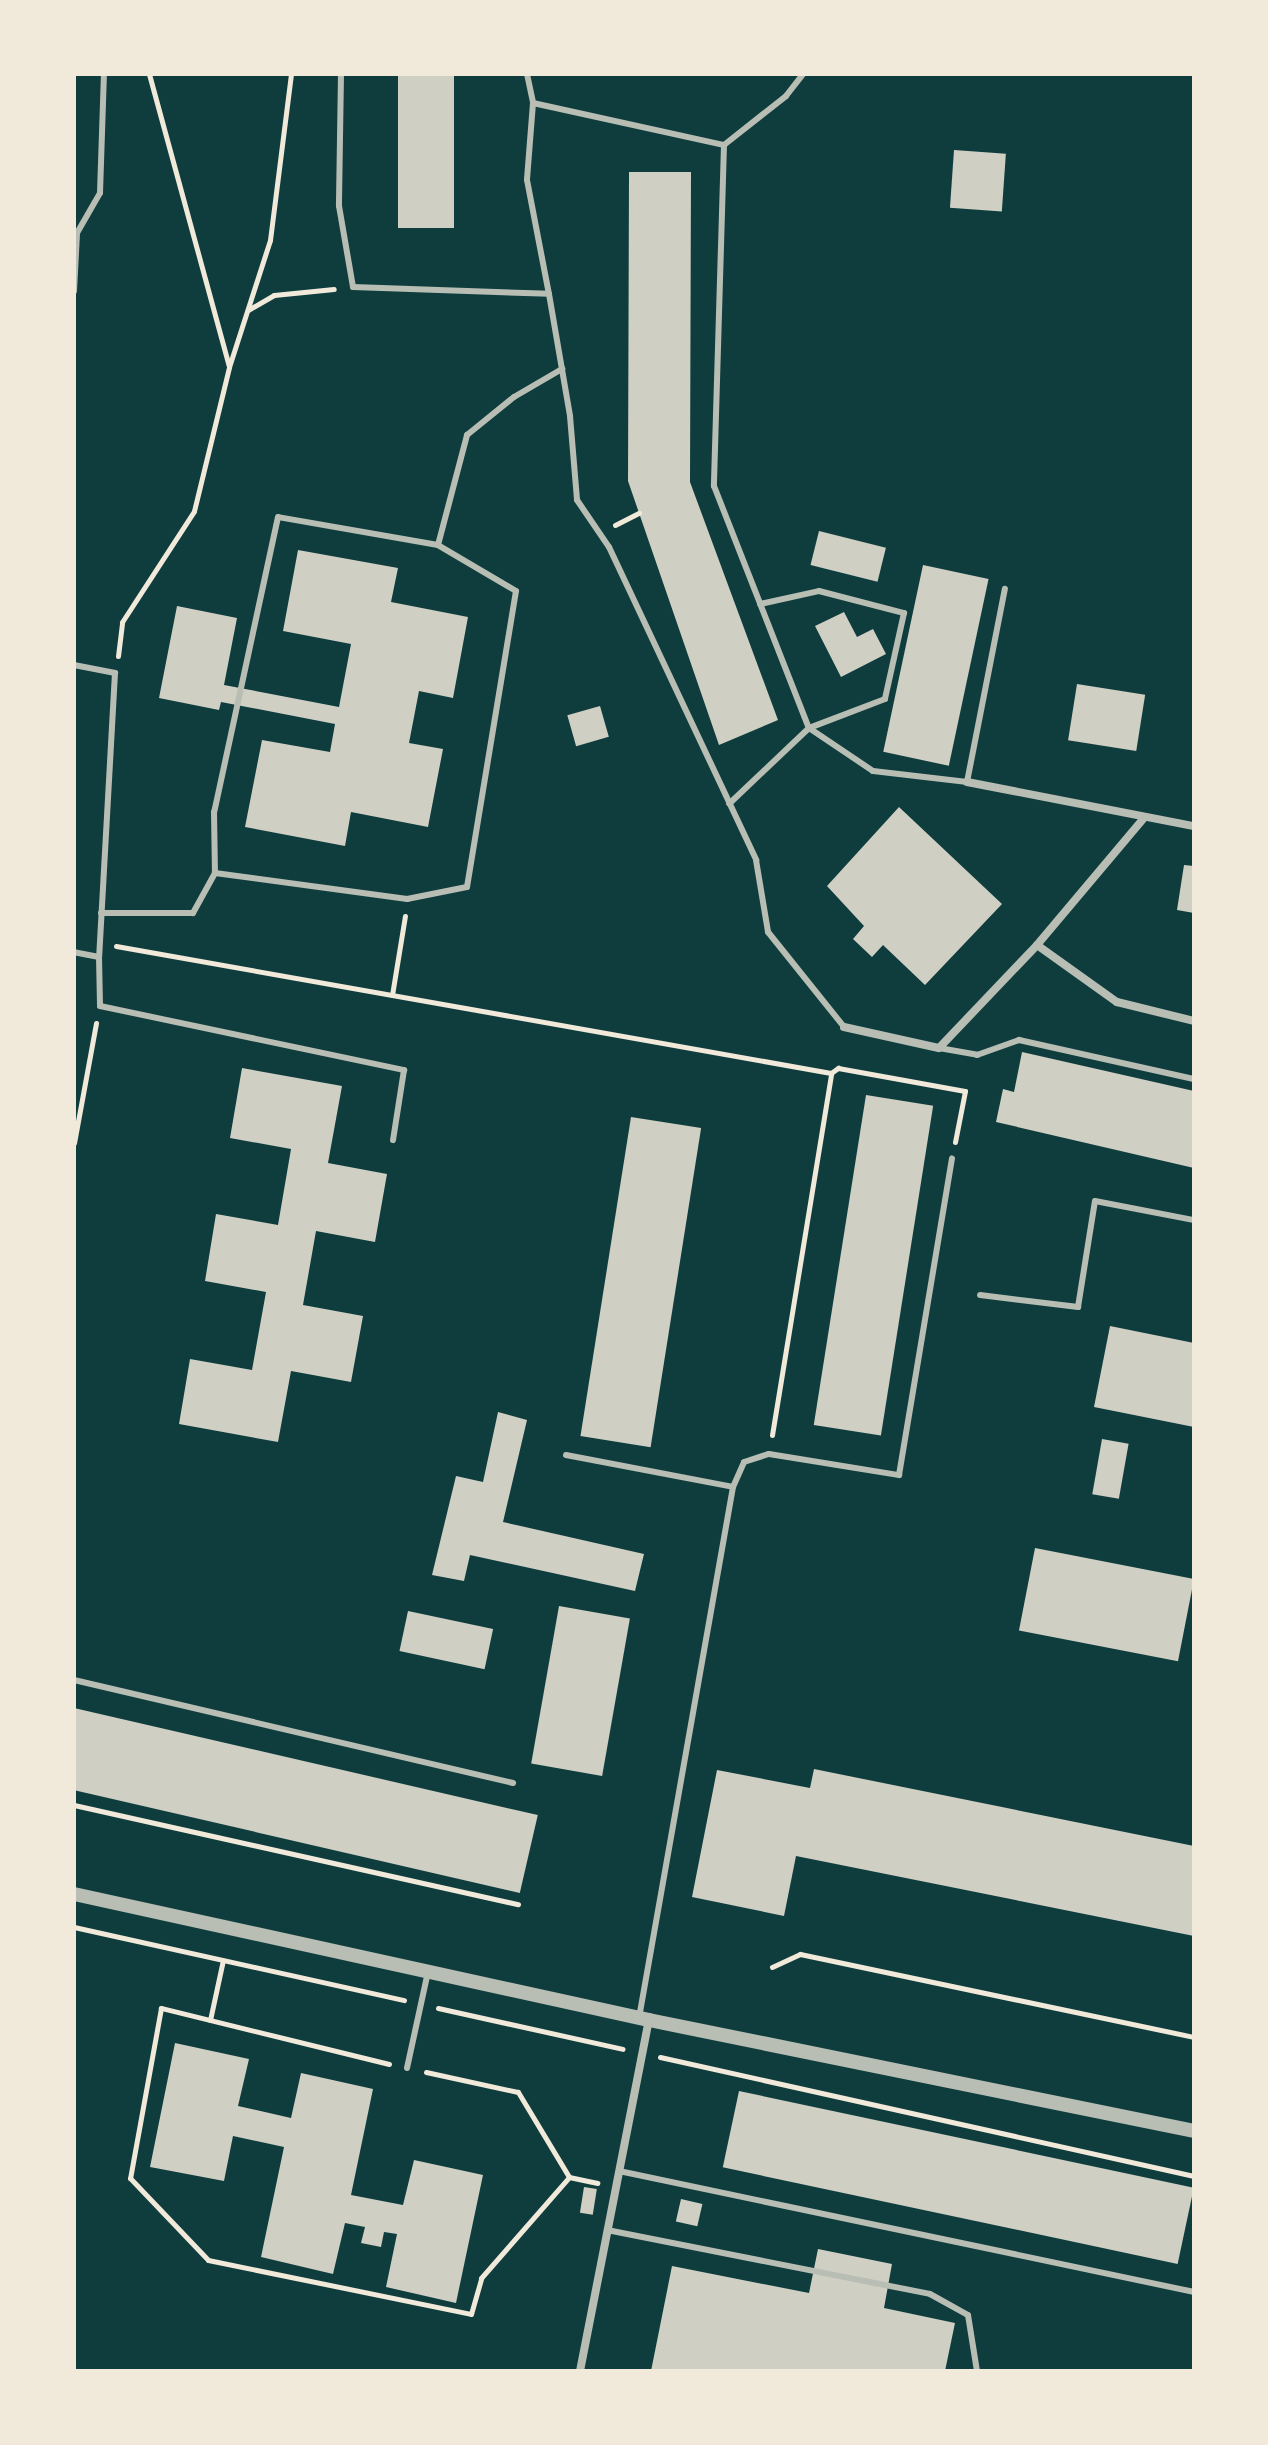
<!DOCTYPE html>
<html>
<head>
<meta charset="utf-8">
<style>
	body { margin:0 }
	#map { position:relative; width:1268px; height:2445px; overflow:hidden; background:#0f3d3e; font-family:"Golos Text",sans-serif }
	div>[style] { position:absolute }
	.building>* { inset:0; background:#cfcfc3; transform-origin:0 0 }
	.path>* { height:5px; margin:-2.5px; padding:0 2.5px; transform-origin:2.5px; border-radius:2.5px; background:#f1e9da }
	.service>* { height:6px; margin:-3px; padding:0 3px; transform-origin:3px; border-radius:3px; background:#b8beb3 }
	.minor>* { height:8px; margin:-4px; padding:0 4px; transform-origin:4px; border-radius:4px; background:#b8beb3 }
	.tertiary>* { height:14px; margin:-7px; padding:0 7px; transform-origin:7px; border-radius:7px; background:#b8beb3 }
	span { translate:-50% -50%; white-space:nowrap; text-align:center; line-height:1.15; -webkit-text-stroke:6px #f1e9da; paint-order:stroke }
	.frame { position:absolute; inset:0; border:76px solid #f1e9da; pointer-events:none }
</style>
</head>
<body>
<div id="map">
	<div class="building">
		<div style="left:398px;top:74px;width:56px;height:154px"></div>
		<div style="left:954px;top:150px;width:52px;height:58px;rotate:4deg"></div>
		<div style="clip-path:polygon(629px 172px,691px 172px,690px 482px,778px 720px,719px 745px,628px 481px)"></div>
		<div style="left:819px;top:531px;width:69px;height:35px;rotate:14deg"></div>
		<div style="clip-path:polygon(298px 550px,398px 568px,391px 602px,468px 617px,453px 698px,419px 691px,409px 743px,443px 749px,428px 827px,351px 812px,345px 846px,245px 827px,262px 740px,330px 752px,335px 724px,221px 702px,219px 710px,159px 698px,177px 606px,237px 618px,224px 685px,339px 707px,351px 644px,283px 631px)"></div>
		<div style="left:923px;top:565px;width:67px;height:191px;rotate:12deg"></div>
		<div style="clip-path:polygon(844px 612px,857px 637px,873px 629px,886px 654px,841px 677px,815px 626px)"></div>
		<div style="left:1077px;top:684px;width:69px;height:57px;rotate:9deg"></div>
		<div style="left:600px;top:706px;width:32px;height:34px;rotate:74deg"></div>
		<div style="clip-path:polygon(899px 807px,1002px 904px,925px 985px,883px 945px,872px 957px,853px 939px,864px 926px,827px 886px)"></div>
		<div style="clip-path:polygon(1184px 865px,1194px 866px,1194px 913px,1177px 910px)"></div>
		<div style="clip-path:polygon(1022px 1052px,1194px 1091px,1194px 1168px,996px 1122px,1003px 1089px,1014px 1092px)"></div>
		<div style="clip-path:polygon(242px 1068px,342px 1086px,328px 1163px,387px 1174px,375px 1242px,316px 1231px,303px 1305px,363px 1316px,351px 1382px,291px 1371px,278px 1442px,179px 1424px,190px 1359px,252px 1370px,266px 1292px,205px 1281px,216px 1214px,278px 1225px,291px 1149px,230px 1138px)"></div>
		<div style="left:866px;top:1095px;width:68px;height:334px;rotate:9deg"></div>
		<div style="left:631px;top:1117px;width:71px;height:323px;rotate:9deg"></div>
		<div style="clip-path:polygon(1110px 1326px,1194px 1343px,1194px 1427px,1094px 1407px)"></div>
		<div style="clip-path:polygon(498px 1412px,527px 1420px,503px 1522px,644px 1554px,635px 1591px,470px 1555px,464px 1581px,432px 1575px,456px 1476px,483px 1482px)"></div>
		<div style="left:1102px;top:1439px;width:27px;height:56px;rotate:10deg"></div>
		<div style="left:1035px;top:1548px;width:162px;height:84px;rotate:11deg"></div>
		<div style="left:559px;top:1606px;width:72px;height:160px;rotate:10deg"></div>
		<div style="left:408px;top:1611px;width:87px;height:41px;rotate:12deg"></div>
		<div style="left:74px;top:1708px;width:476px;height:80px;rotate:13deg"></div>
		<div style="clip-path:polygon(814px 1769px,1194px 1846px,1194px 1936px,796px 1856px,784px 1916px,692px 1897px,717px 1770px,810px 1788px)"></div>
		<div style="clip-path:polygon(175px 2043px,249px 2059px,238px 2106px,291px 2118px,301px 2073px,373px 2089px,351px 2195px,403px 2205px,414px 2160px,483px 2175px,456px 2303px,386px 2287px,397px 2234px,384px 2232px,381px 2247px,361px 2243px,365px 2227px,345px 2223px,333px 2274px,261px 2257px,284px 2147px,233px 2136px,224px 2181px,150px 2167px)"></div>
		<div style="left:739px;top:2091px;width:465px;height:78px;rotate:12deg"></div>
		<div style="left:584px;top:2187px;width:13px;height:26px;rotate:9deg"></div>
		<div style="left:681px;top:2199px;width:22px;height:23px;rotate:13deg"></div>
		<div style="clip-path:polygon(818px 2249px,892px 2264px,884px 2308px,955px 2323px,945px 2371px,651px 2371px,672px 2266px,809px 2293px)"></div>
	</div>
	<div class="path">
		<div style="left:149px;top:74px;width:303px;rotate:74.7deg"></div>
		<div style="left:248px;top:310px;width:30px;rotate:-30deg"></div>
		<div style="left:274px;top:295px;width:60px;rotate:-5.7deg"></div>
		<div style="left:615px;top:525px;width:27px;rotate:-27deg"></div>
		<div style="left:118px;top:656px;width:34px;rotate:-83deg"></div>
		<div style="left:122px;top:622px;width:132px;rotate:-57deg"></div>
		<div style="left:194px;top:511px;width:148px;rotate:-76.3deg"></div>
		<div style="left:229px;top:367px;width:133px;rotate:-72.1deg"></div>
		<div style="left:270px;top:240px;width:167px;rotate:-82.8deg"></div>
		<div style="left:116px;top:946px;width:726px;rotate:10.07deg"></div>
		<div style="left:831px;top:1073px;width:9px;rotate:-36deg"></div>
		<div style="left:838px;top:1068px;width:129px;rotate:10.3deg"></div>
		<div style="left:965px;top:1091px;width:52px;rotate:101.1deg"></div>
		<div style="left:392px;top:995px;width:80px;rotate:-80.7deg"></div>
		<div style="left:74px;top:1143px;width:122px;rotate:-79.6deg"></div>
		<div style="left:772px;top:1435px;width:367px;rotate:-80.7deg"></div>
		<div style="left:74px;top:1805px;width:455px;rotate:12.6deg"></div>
		<div style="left:74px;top:1927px;width:338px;rotate:12.5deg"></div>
		<div style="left:772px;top:1967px;width:31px;rotate:-25deg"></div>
		<div style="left:800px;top:1954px;width:403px;rotate:11.9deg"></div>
		<div style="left:438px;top:2008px;width:189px;rotate:12.5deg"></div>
		<div style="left:210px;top:2020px;width:61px;rotate:-77.8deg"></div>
		<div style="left:660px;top:2057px;width:547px;rotate:12.56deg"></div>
		<div style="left:389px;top:2064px;width:235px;rotate:-166.2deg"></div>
		<div style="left:161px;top:2008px;width:173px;rotate:100.3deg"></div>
		<div style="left:130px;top:2178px;width:113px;rotate:46.4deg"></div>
		<div style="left:208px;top:2260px;width:268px;rotate:11.6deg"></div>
		<div style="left:471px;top:2314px;width:37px;rotate:-74deg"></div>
		<div style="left:481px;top:2278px;width:134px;rotate:-48.9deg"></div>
		<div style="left:426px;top:2072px;width:94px;rotate:12.3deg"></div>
		<div style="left:518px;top:2092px;width:99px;rotate:59deg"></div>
		<div style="left:569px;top:2177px;width:29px;rotate:12deg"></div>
	</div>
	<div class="service">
		<div style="left:341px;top:74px;width:132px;rotate:90.9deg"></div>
		<div style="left:339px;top:206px;width:82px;rotate:80.2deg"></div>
		<div style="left:353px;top:287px;width:196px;rotate:2deg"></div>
		<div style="left:549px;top:294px;width:124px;rotate:80.2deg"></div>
		<div style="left:570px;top:416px;width:84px;rotate:85.2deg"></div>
		<div style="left:577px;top:500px;width:57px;rotate:55.8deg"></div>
		<div style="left:609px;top:547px;width:346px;rotate:64.8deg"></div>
		<div style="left:756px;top:860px;width:73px;rotate:80.5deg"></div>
		<div style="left:768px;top:932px;width:122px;rotate:51.3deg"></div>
		<div style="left:527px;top:74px;width:30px;rotate:78deg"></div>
		<div style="left:533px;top:103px;width:77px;rotate:94.5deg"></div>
		<div style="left:527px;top:180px;width:116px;rotate:79.1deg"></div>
		<div style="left:533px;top:103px;width:196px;rotate:12.4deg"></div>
		<div style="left:724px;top:145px;width:79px;rotate:-38.3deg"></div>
		<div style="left:786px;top:96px;width:28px;rotate:-52deg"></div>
		<div style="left:724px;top:145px;width:341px;rotate:91.7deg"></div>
		<div style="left:714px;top:486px;width:260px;rotate:68.6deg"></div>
		<div style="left:809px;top:728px;width:110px;rotate:136.5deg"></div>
		<div style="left:74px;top:291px;width:58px;rotate:-87deg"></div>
		<div style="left:77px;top:233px;width:46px;rotate:-60.1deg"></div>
		<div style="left:100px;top:193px;width:119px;rotate:-88.1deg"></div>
		<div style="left:438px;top:545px;width:114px;rotate:-75.2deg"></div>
		<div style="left:467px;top:435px;width:60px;rotate:-39deg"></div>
		<div style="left:514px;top:397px;width:56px;rotate:-30.3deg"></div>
		<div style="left:760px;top:604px;width:60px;rotate:-12.4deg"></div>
		<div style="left:819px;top:591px;width:88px;rotate:14.5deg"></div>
		<div style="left:904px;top:613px;width:88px;rotate:102.5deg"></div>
		<div style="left:885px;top:699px;width:81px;rotate:159.1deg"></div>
		<div style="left:74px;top:665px;width:42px;rotate:11deg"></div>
		<div style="left:115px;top:673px;width:284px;rotate:93.2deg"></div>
		<div style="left:99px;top:957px;width:25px;rotate:-169deg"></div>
		<div style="left:809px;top:728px;width:77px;rotate:33.9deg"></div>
		<div style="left:873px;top:771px;width:95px;rotate:6.7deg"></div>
		<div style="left:967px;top:782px;width:197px;rotate:-78.9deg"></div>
		<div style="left:101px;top:913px;width:92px"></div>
		<div style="left:193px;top:913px;width:46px;rotate:-61.2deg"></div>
		<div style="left:215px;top:873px;width:194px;rotate:7.7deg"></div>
		<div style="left:407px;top:899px;width:61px;rotate:-11.3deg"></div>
		<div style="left:467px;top:887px;width:300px;rotate:-80.6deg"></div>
		<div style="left:516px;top:591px;width:91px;rotate:-149.5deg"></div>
		<div style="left:438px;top:545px;width:162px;rotate:-170.1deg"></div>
		<div style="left:278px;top:517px;width:302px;rotate:102.2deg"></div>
		<div style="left:214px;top:812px;width:61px;rotate:89.1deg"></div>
		<div style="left:99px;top:957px;width:49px;rotate:88.8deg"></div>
		<div style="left:100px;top:1006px;width:311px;rotate:11.9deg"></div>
		<div style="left:404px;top:1070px;width:71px;rotate:98.9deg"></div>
		<div style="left:939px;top:1048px;width:39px;rotate:10deg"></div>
		<div style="left:977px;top:1055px;width:45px;rotate:-19.7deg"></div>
		<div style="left:1019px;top:1040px;width:179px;rotate:12.6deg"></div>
		<div style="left:980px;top:1295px;width:99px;rotate:7deg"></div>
		<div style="left:1078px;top:1307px;width:107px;rotate:-80.9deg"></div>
		<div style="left:1095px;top:1201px;width:101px;rotate:10.9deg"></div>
		<div style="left:566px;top:1455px;width:170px;rotate:10.8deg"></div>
		<div style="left:733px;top:1487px;width:539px;rotate:100.04deg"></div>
		<div style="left:733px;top:1487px;width:27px;rotate:-66deg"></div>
		<div style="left:744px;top:1462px;width:26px;rotate:-18deg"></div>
		<div style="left:769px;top:1454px;width:132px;rotate:9.2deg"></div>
		<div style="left:899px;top:1475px;width:321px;rotate:-80.5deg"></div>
		<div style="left:74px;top:1680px;width:451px;rotate:13.2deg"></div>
		<div style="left:407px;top:2068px;width:98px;rotate:-77.7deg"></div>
		<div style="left:619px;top:2171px;width:588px;rotate:11.88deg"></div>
		<div style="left:607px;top:2230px;width:329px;rotate:11.2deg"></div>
		<div style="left:930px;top:2294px;width:43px;rotate:28.9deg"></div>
		<div style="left:968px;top:2315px;width:57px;rotate:80.9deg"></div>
	</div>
	<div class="minor">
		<div style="left:967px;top:782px;width:231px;rotate:11deg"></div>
		<div style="left:1037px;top:945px;width:166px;rotate:-49.9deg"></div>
		<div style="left:844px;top:1027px;width:97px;rotate:12.5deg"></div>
		<div style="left:939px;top:1048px;width:142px;rotate:-46.4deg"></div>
		<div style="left:1037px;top:945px;width:98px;rotate:35.5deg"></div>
		<div style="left:1117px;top:1002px;width:79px;rotate:13.9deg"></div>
		<div style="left:580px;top:2371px;width:358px;rotate:-78.9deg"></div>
	</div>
	<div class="tertiary">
		<div style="left:74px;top:1894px;width:589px;rotate:12.36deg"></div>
		<div style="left:649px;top:2020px;width:556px;rotate:11.51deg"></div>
	</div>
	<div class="frame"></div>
</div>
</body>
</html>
